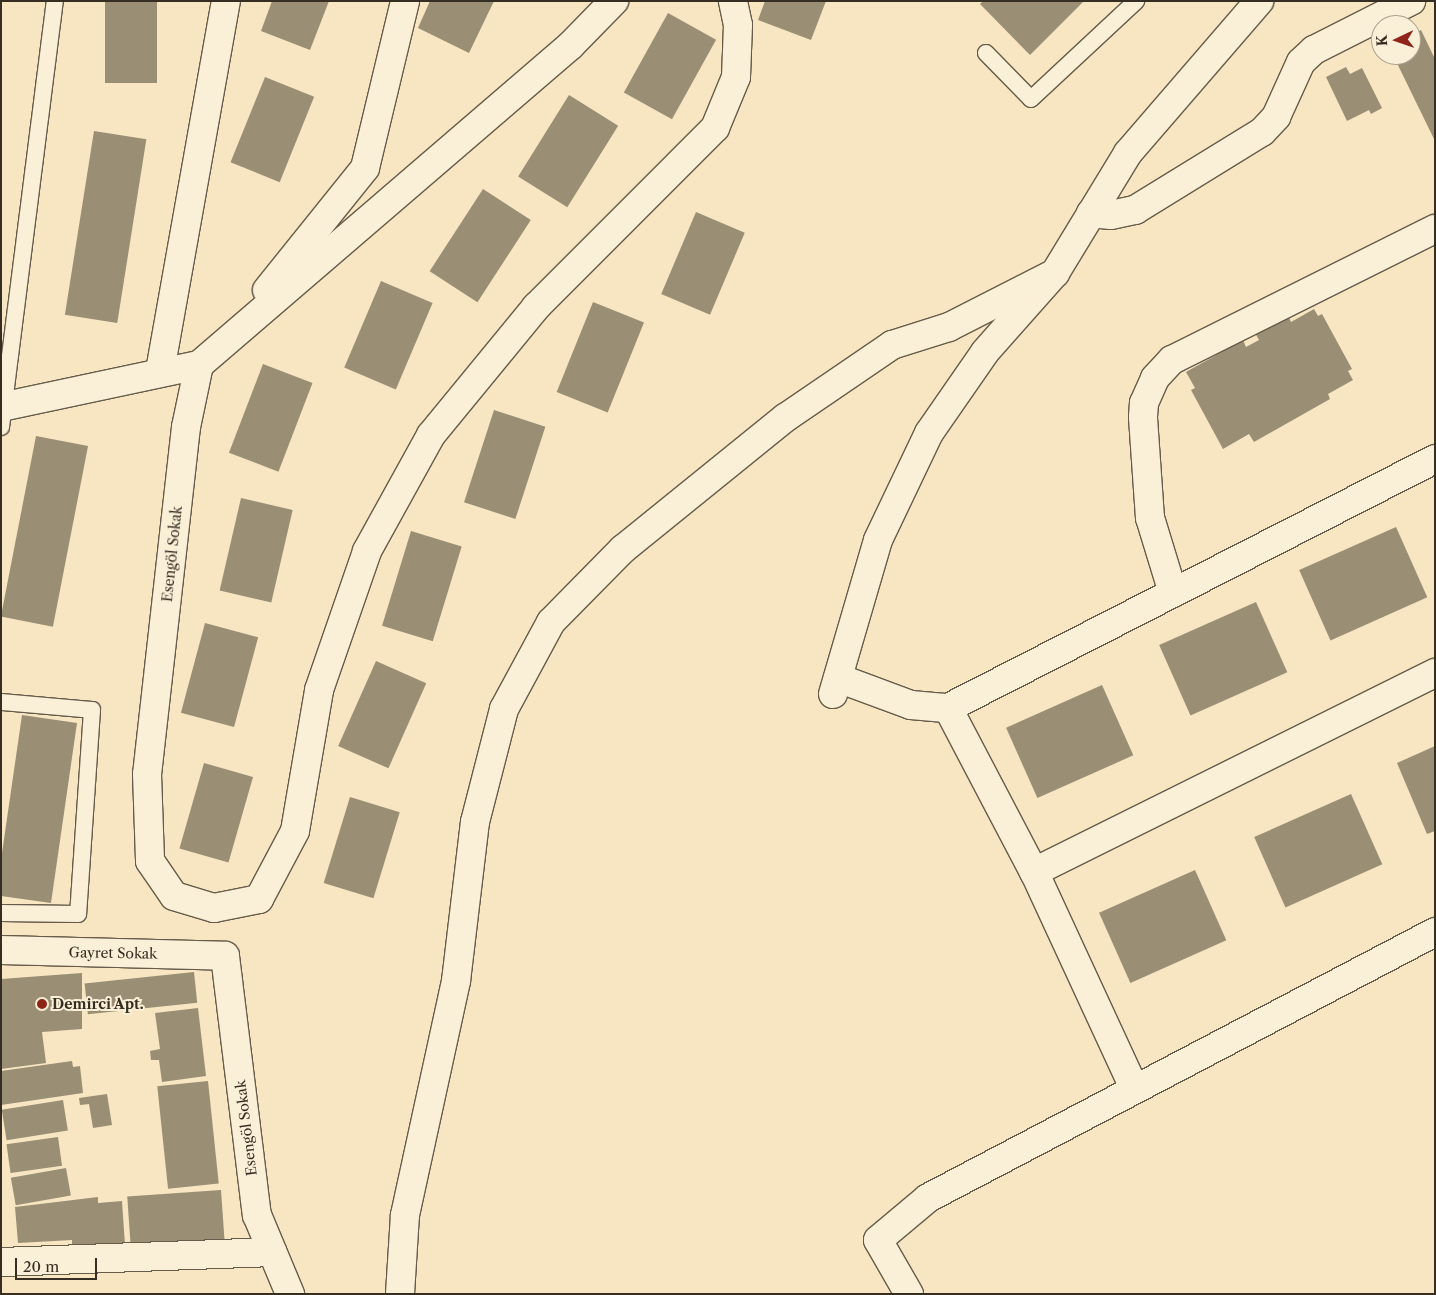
<!DOCTYPE html>
<html>
<head>
<meta charset="utf-8">
<style>
	body { margin:0 }
	#map { position:relative; width:1436px; height:1295px; overflow:hidden; background:#f7e6c1; font-family:"Libre Caslon Text",serif }
	div>[style] { position:absolute }
	.building>* { inset:0; background:#9a8e75; transform-origin:0 0 }
	.roads { filter:drop-shadow(1px 0 #665c4a) drop-shadow(-1px 0 #665c4a) drop-shadow(0 1px #665c4a) drop-shadow(0 -1px #665c4a) }
	.lane>* { height:16px; margin:-8px; padding:0 8px; transform-origin:8px; border-radius:8px; background:#faefd7 }
	.street>* { height:28px; margin:-14px; padding:0 14px; transform-origin:14px; border-radius:14px; background:#faefd7 }
	.dots>* { width:14px; height:14px; translate:-50% -50%; box-sizing:border-box; border:2px solid #faefd7; border-radius:50% }
	span { translate:-50% -50%; white-space:nowrap; text-align:center; line-height:1.15; -webkit-text-stroke:4px #faefd7; paint-order:stroke }
	.street-label { font-size:14px; color:#362e23 }
	.poi-label { font-size:14px; color:#362e23; font-weight:700 }
	.left { translate:0 -50%; text-align:left }
	.frame { position:absolute; inset:0; border:2px solid #362e23; pointer-events:none }
	.north { position:absolute; left:1371px; top:15px; width:50px; height:50px; box-sizing:border-box; background:#faefd7; border:1px solid #aca28f; border-radius:50%; rotate:267deg; font-size:14px; font-weight:700; line-height:20px; text-align:center; color:#362e23 }
	.north::after { content:''; display:block; margin:auto; width:18px; height:22px; background:#8f2418; clip-path:polygon(50% 0,100% 100%,50% 72%,0 100%) }
	.scale { position:absolute; left:15px; top:1258px; width:82px; height:22px; box-sizing:border-box; border:2px solid #362e23; border-top:0; padding-left:6px; font-size:15px; line-height:18px; white-space:nowrap; color:#362e23; -webkit-text-stroke:4px #faefd7; paint-order:stroke }
</style>
</head>
<body>
<div id="map">
	<div class="building">
		<div style="left:105px;top:1px;width:52px;height:82px"></div>
		<div style="clip-path:polygon(272px 1px,329px 1px,310px 50px,261px 31px)"></div>
		<div style="clip-path:polygon(430px 1px,494px 1px,469px 53px,418px 28px)"></div>
		<div style="clip-path:polygon(765px 1px,826px 1px,811px 40px,758px 20px)"></div>
		<div style="clip-path:polygon(983px 1px,1084px 1px,1030px 55px,980px 4px)"></div>
		<div style="left:668px;top:13px;width:55px;height:91px;rotate:29deg"></div>
		<div style="clip-path:polygon(1421px 30px,1435px 59px,1435px 141px,1393px 55px,1411px 55px,1411px 35px)"></div>
		<div style="clip-path:polygon(1346px 67px,1350px 74px,1362px 68px,1382px 108px,1371px 114px,1369px 110px,1347px 121px,1326px 77px)"></div>
		<div style="left:265px;top:77px;width:53px;height:92px;rotate:22deg"></div>
		<div style="left:569px;top:95px;width:58px;height:96px;rotate:32deg"></div>
		<div style="left:94px;top:131px;width:53px;height:186px;rotate:9deg"></div>
		<div style="left:483px;top:189px;width:57px;height:98px;rotate:33deg"></div>
		<div style="left:696px;top:212px;width:53px;height:89px;rotate:23deg"></div>
		<div style="left:381px;top:281px;width:56px;height:94px;rotate:23deg"></div>
		<div style="left:593px;top:302px;width:55px;height:97px;rotate:22deg"></div>
		<div style="clip-path:polygon(1314px 309px,1318px 316px,1322px 314px,1352px 369px,1348px 371px,1353px 380px,1328px 394px,1330px 399px,1254px 442px,1249px 434px,1223px 449px,1191px 390px,1195px 388px,1186px 372px,1243px 340px,1246px 347px,1259px 340px,1255px 333px,1288px 315px,1291px 322px)"></div>
		<div style="left:263px;top:364px;width:53px;height:95px;rotate:21deg"></div>
		<div style="left:494px;top:410px;width:54px;height:97px;rotate:18deg"></div>
		<div style="left:36px;top:436px;width:53px;height:184px;rotate:11deg"></div>
		<div style="left:241px;top:498px;width:53px;height:95px;rotate:13deg"></div>
		<div style="left:1396px;top:527px;width:77px;height:106px;rotate:66deg"></div>
		<div style="left:411px;top:531px;width:53px;height:99px;rotate:17deg"></div>
		<div style="left:1256px;top:602px;width:77px;height:106px;rotate:66deg"></div>
		<div style="left:205px;top:623px;width:55px;height:93px;rotate:15deg"></div>
		<div style="left:376px;top:661px;width:55px;height:93px;rotate:24deg"></div>
		<div style="left:1102px;top:685px;width:77px;height:105px;rotate:66deg"></div>
		<div style="clip-path:polygon(22px 715px,77px 723px,51px 903px,1px 896px,1px 860px)"></div>
		<div style="clip-path:polygon(1435px 746px,1435px 831px,1427px 834px,1397px 763px)"></div>
		<div style="left:204px;top:763px;width:51px;height:89px;rotate:16deg"></div>
		<div style="left:1351px;top:794px;width:77px;height:106px;rotate:66deg"></div>
		<div style="left:350px;top:797px;width:52px;height:90px;rotate:17deg"></div>
		<div style="left:1195px;top:870px;width:77px;height:105px;rotate:66deg"></div>
		<div style="left:194px;top:972px;width:31px;height:110px;rotate:84deg"></div>
		<div style="clip-path:polygon(82px 973px,82px 1029px,42px 1032px,46px 1063px,1px 1069px,1px 979px)"></div>
		<div style="clip-path:polygon(198px 1008px,206px 1076px,162px 1082px,159px 1060px,151px 1060px,150px 1051px,160px 1049px,155px 1013px)"></div>
		<div style="clip-path:polygon(72px 1061px,73px 1067px,80px 1066px,83px 1093px,1px 1105px,1px 1071px)"></div>
		<div style="left:208px;top:1081px;width:103px;height:51px;rotate:84deg"></div>
		<div style="clip-path:polygon(107px 1094px,112px 1125px,93px 1128px,89px 1104px,80px 1105px,79px 1098px)"></div>
		<div style="left:63px;top:1100px;width:31px;height:62px;rotate:81deg"></div>
		<div style="left:58px;top:1137px;width:29px;height:52px;rotate:82deg"></div>
		<div style="left:66px;top:1168px;width:28px;height:56px;rotate:80deg"></div>
		<div style="left:221px;top:1190px;width:57px;height:94px;rotate:86deg"></div>
		<div style="clip-path:polygon(98px 1197px,98px 1203px,122px 1201px,125px 1245px,72px 1244px,72px 1240px,18px 1243px,15px 1207px)"></div>
	</div>
	<div class="roads">
		<div class="lane">
			<div style="left:986px;top:53px;width:64px;rotate:45.6deg"></div>
			<div style="left:1031px;top:99px;width:144px;rotate:-43deg"></div>
			<div style="left:1px;top:427px;width:429px;rotate:-82.8deg"></div>
			<div style="left:1px;top:702px;width:91px;rotate:5deg"></div>
			<div style="left:92px;top:710px;width:204px;rotate:93.9deg"></div>
			<div style="left:78px;top:914px;width:77px;rotate:-179.3deg"></div>
		</div>
		<div class="street">
			<div style="left:1091px;top:213px;width:20px;rotate:6deg"></div>
			<div style="left:1111px;top:215px;width:25px;rotate:-12deg"></div>
			<div style="left:1135px;top:210px;width:149px;rotate:-31.6deg"></div>
			<div style="left:1262px;top:132px;width:21px;rotate:-47deg"></div>
			<div style="left:1276px;top:117px;width:60px;rotate:-65.6deg"></div>
			<div style="left:1301px;top:62px;width:18px;rotate:-43deg"></div>
			<div style="left:1314px;top:50px;width:109px;rotate:-26.8deg"></div>
			<div style="left:267px;top:290px;width:156px;rotate:-51.2deg"></div>
			<div style="left:365px;top:168px;width:172px;rotate:-76.5deg"></div>
			<div style="left:199px;top:365px;width:491px;rotate:-40.7deg"></div>
			<div style="left:571px;top:45px;width:62px;rotate:-45.7deg"></div>
			<div style="left:160px;top:371px;width:376px;rotate:-79.9deg"></div>
			<div style="left:1px;top:407px;width:202px;rotate:-12deg"></div>
			<div style="left:199px;top:365px;width:63px;rotate:101.8deg"></div>
			<div style="left:186px;top:427px;width:349px;rotate:96.4deg"></div>
			<div style="left:147px;top:774px;width:87px;rotate:88deg"></div>
			<div style="left:150px;top:861px;width:42px;rotate:55.6deg"></div>
			<div style="left:174px;top:896px;width:42px;rotate:16.7deg"></div>
			<div style="left:214px;top:908px;width:46px;rotate:-11.3deg"></div>
			<div style="left:259px;top:899px;width:77px;rotate:-62.1deg"></div>
			<div style="left:295px;top:831px;width:143px;rotate:-80.3deg"></div>
			<div style="left:319px;top:690px;width:147px;rotate:-70.9deg"></div>
			<div style="left:367px;top:551px;width:132px;rotate:-61.1deg"></div>
			<div style="left:431px;top:435px;width:166px;rotate:-50.6deg"></div>
			<div style="left:536px;top:307px;width:253px;rotate:-45deg"></div>
			<div style="left:715px;top:128px;width:55px;rotate:-67.6deg"></div>
			<div style="left:736px;top:77px;width:52px;rotate:-87.8deg"></div>
			<div style="left:738px;top:25px;width:25px;rotate:-102deg"></div>
			<div style="left:1173px;top:593px;width:78px;rotate:-107deg"></div>
			<div style="left:1150px;top:518px;width:101px;rotate:-94deg"></div>
			<div style="left:1143px;top:417px;width:14px;rotate:-86deg"></div>
			<div style="left:1144px;top:403px;width:27px;rotate:-66deg"></div>
			<div style="left:1155px;top:378px;width:25px;rotate:-47deg"></div>
			<div style="left:1172px;top:360px;width:294px;rotate:-26.5deg"></div>
			<div style="left:838px;top:678px;width:78px;rotate:20.3deg"></div>
			<div style="left:911px;top:705px;width:37px;rotate:5deg"></div>
			<div style="left:833px;top:694px;width:160px;rotate:-73.7deg"></div>
			<div style="left:878px;top:540px;width:119px;rotate:-64.5deg"></div>
			<div style="left:929px;top:433px;width:98px;rotate:-55.3deg"></div>
			<div style="left:985px;top:352px;width:106px;rotate:-48.5deg"></div>
			<div style="left:1055px;top:273px;width:140px;rotate:-58.7deg"></div>
			<div style="left:1128px;top:153px;width:201px;rotate:-49.2deg"></div>
			<div style="left:1034px;top:872px;width:185px;rotate:-117.7deg"></div>
			<div style="left:948px;top:708px;width:547px;rotate:-27.08deg"></div>
			<div style="left:1px;top:950px;width:224px;rotate:1.5deg"></div>
			<div style="left:225px;top:956px;width:261px;rotate:83deg"></div>
			<div style="left:257px;top:1215px;width:86px;rotate:67.3deg"></div>
			<div style="left:1134px;top:1088px;width:238px;rotate:-114.8deg"></div>
			<div style="left:1034px;top:872px;width:448px;rotate:-26.4deg"></div>
			<div style="left:1px;top:1262px;width:271px;rotate:-2.1deg"></div>
			<div style="left:400px;top:1294px;width:79px;rotate:-86.4deg"></div>
			<div style="left:405px;top:1215px;width:239px;rotate:-77.7deg"></div>
			<div style="left:456px;top:981px;width:160px;rotate:-83.2deg"></div>
			<div style="left:475px;top:822px;width:117px;rotate:-75.6deg"></div>
			<div style="left:504px;top:709px;width:99px;rotate:-61.6deg"></div>
			<div style="left:551px;top:622px;width:103px;rotate:-45.4deg"></div>
			<div style="left:623px;top:549px;width:208px;rotate:-39deg"></div>
			<div style="left:785px;top:418px;width:130px;rotate:-34.3deg"></div>
			<div style="left:892px;top:345px;width:60px;rotate:-17.5deg"></div>
			<div style="left:949px;top:327px;width:119px;rotate:-27deg"></div>
			<div style="left:909px;top:1294px;width:62px;rotate:-119.9deg"></div>
			<div style="left:878px;top:1240px;width:65px;rotate:-40deg"></div>
			<div style="left:928px;top:1198px;width:573px;rotate:-27.68deg"></div>
		</div>
	</div>
	<div class="dots">
		<div style="left:42px;top:1004px;background:#8f2418"></div>
	</div>
	<div class="street-label">
		<span style="left:172px;top:554px;rotate:-84deg">Esengöl Sokak</span>
		<span style="left:113px;top:953px;rotate:1deg">Gayret Sokak</span>
		<span style="left:246px;top:1128px;rotate:-97deg">Esengöl Sokak</span>
	</div>
	<div class="poi-label">
		<span class="left" style="left:52px;top:1004px">Demirci Apt.</span>
	</div>
	<div class="frame"></div>
	<div class="north">K</div>
	<div class="scale">20 m</div>
</div>
</body>
</html>
